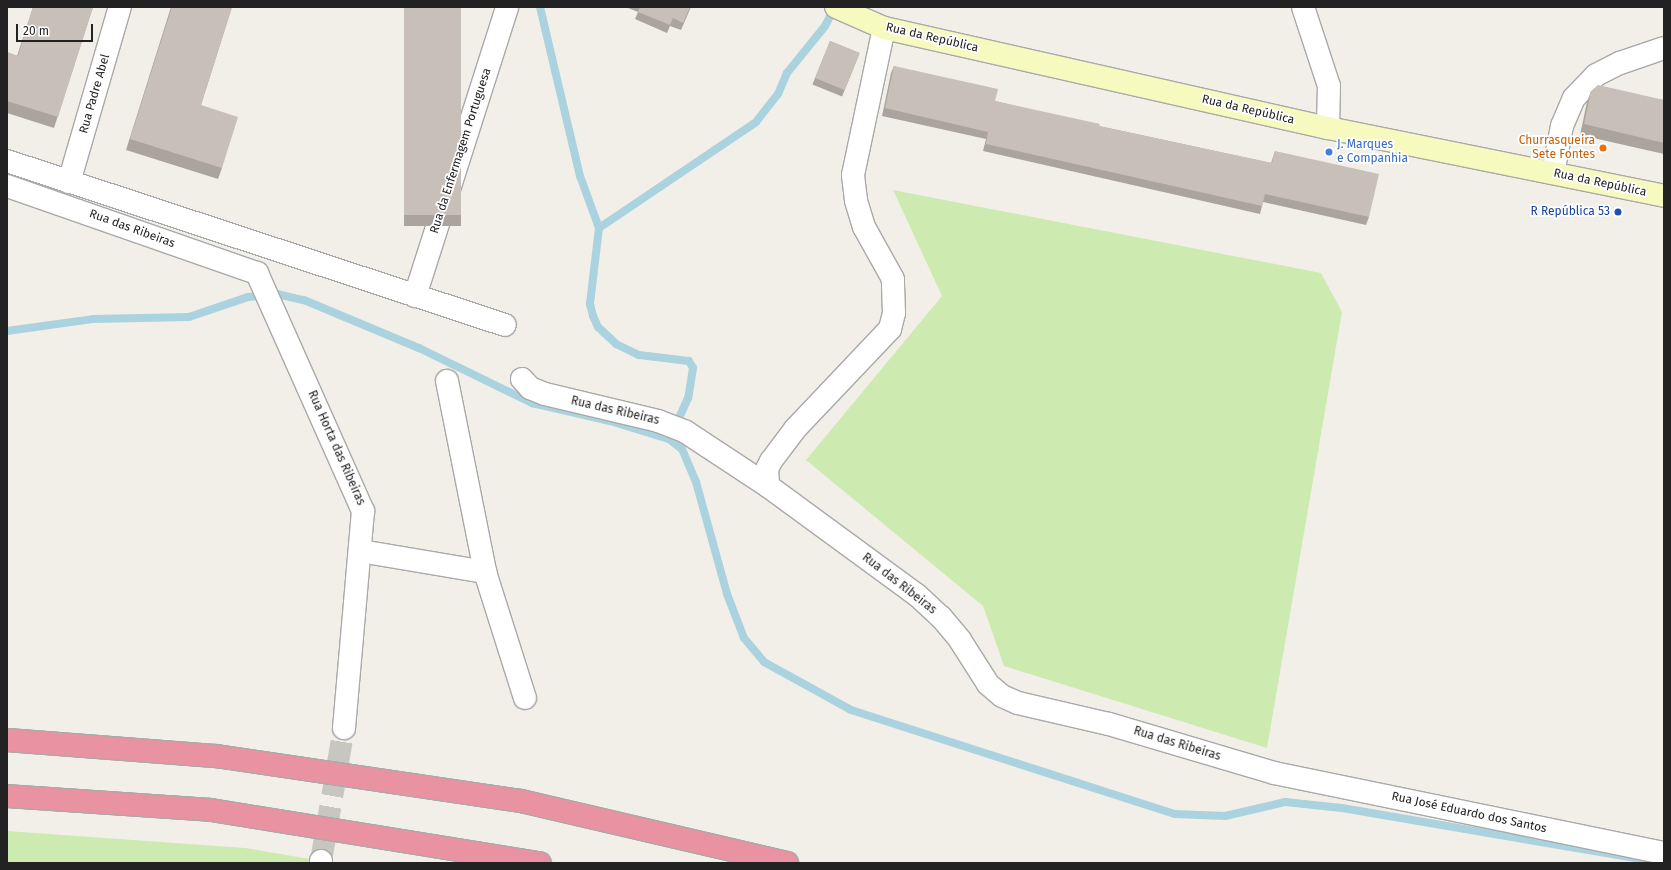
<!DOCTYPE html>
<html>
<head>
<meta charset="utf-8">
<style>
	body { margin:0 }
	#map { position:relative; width:1671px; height:870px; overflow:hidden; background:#f2efe9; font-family:"Fira Sans",sans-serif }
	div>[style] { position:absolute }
	.grass>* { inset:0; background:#cdebb0 }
	.stream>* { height:8px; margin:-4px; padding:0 4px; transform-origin:4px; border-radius:4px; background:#aad3df }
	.street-tunnel>* { height:22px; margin-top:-11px; transform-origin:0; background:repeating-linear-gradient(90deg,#c8c6c1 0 22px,transparent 0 33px) }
	.roads { filter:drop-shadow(1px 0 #a9a9a9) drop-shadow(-1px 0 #a9a9a9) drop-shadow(0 1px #a9a9a9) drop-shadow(0 -1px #a9a9a9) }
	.street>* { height:22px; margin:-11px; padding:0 11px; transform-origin:11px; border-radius:11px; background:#fff }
	.secondary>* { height:22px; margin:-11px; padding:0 11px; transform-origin:11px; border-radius:11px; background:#f7fabf }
	.highway>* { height:22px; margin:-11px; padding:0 11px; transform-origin:11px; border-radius:11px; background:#e892a2 }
	.wall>* { inset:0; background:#aba49e; transform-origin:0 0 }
	.building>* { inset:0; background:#c7bfb8; transform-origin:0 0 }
	.dots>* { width:11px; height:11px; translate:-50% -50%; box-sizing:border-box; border:2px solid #fff; border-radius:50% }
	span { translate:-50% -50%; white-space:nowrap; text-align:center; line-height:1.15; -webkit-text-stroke:3.5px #fff; paint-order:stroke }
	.street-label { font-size:12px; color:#222 }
	.food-label { font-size:12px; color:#c56008 }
	.right { translate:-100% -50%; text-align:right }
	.shop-label { font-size:12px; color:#366cbe }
	.left { translate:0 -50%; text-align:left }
	.transit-label { font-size:12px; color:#164399 }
	.frame { position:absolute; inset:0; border:8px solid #222; pointer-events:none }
	.scale { position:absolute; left:16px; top:24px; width:77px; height:18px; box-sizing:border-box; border:2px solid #222; border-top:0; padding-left:5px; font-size:12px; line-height:14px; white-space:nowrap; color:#222; -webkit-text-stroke:3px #fff; paint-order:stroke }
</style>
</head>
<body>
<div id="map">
	<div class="grass">
		<div style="clip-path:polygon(893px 190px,1321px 273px,1342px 312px,1267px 748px,1004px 666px,983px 606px,806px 460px,942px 296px)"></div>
		<div style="clip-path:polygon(7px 831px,245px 848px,310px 859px,310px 863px,7px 863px)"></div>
	</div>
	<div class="stream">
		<div style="left:540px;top:7px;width:174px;rotate:76.7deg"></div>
		<div style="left:580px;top:176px;width:55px;rotate:69.9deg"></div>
		<div style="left:599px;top:228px;width:77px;rotate:96.8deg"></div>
		<div style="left:590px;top:304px;width:12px;rotate:76deg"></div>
		<div style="left:593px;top:316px;width:12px;rotate:66deg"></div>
		<div style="left:598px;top:327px;width:25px;rotate:43deg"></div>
		<div style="left:616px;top:344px;width:25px;rotate:26deg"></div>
		<div style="left:639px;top:355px;width:50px;rotate:6.8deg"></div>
		<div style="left:689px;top:361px;width:8px;rotate:60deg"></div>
		<div style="left:693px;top:368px;width:30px;rotate:99deg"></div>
		<div style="left:688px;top:398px;width:32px;rotate:114deg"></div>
		<div style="left:599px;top:228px;width:189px;rotate:-34deg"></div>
		<div style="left:756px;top:122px;width:36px;rotate:-52deg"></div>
		<div style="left:778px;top:94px;width:23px;rotate:-67deg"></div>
		<div style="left:787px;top:73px;width:60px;rotate:-51deg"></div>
		<div style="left:825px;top:26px;width:21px;rotate:-62deg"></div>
		<div style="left:7px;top:331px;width:88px;rotate:-7.9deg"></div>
		<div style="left:94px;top:319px;width:95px;rotate:-1.2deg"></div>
		<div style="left:189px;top:317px;width:62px;rotate:-18.7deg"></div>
		<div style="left:248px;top:297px;width:29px;rotate:-6deg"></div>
		<div style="left:277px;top:294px;width:28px;rotate:13deg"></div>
		<div style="left:304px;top:300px;width:125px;rotate:22.7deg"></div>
		<div style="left:419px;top:348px;width:126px;rotate:26deg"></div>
		<div style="left:532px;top:403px;width:80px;rotate:13deg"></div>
		<div style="left:610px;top:421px;width:62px;rotate:17deg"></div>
		<div style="left:669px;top:439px;width:16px;rotate:38deg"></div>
		<div style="left:682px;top:449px;width:36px;rotate:67deg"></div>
		<div style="left:696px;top:482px;width:116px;rotate:74.5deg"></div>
		<div style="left:727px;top:594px;width:47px;rotate:68.9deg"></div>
		<div style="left:744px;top:638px;width:31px;rotate:50deg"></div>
		<div style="left:764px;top:662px;width:99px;rotate:28.9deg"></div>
		<div style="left:851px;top:710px;width:340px;rotate:17.8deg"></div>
		<div style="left:1175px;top:814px;width:50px;rotate:2.3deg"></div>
		<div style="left:1225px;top:816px;width:62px;rotate:-13.1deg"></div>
		<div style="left:1285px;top:802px;width:57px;rotate:6deg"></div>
		<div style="left:1342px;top:808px;width:314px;rotate:9.7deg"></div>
	</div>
	<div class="street-tunnel">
		<div style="left:321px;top:861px;width:135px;rotate:-80.2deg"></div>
	</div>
	<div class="roads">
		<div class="street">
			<div style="left:1303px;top:7px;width:83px;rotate:71.8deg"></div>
			<div style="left:1329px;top:86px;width:42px;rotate:91.4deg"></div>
			<div style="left:7px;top:161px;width:524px;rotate:18.23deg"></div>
			<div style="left:1553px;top:173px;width:48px;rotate:-79.2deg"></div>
			<div style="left:1562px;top:126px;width:30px;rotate:-67deg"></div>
			<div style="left:1574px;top:98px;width:32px;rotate:-46deg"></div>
			<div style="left:1596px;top:75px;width:27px;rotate:-27deg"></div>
			<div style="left:1620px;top:63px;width:46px;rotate:-18.8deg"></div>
			<div style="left:69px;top:182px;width:182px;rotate:-73.8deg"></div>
			<div style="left:7px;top:186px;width:265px;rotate:19.2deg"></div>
			<div style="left:257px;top:273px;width:261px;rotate:66deg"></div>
			<div style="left:363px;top:511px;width:218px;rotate:95deg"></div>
			<div style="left:415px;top:296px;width:303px;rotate:-72.3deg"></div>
			<div style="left:522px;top:379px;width:12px;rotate:48deg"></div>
			<div style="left:530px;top:388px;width:16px;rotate:22deg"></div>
			<div style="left:545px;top:394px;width:116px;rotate:13.4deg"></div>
			<div style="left:658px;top:421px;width:30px;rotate:21deg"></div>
			<div style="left:686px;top:432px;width:98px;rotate:33.4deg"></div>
			<div style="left:768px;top:486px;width:185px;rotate:36.2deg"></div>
			<div style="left:917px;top:595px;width:33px;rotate:43deg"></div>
			<div style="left:941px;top:617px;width:30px;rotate:50deg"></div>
			<div style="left:960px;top:640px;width:52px;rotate:57.5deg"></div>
			<div style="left:988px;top:684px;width:18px;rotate:41deg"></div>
			<div style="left:1002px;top:696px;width:17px;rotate:24deg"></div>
			<div style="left:1018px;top:703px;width:93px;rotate:13deg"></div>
			<div style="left:1109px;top:724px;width:172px;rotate:16.5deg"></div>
			<div style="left:1274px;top:773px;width:398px;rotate:11.6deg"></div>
			<div style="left:447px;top:381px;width:195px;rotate:78.7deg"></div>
			<div style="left:768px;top:486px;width:17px;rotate:-93deg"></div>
			<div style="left:767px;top:469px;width:9px;rotate:-63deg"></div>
			<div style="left:771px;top:461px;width:40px;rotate:-53deg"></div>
			<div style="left:795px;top:429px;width:138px;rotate:-46.5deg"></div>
			<div style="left:890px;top:329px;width:16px;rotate:-76deg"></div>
			<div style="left:894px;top:313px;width:34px;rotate:-92deg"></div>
			<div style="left:893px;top:279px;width:60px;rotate:-119.1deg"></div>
			<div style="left:864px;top:227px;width:28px;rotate:-107deg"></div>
			<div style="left:856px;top:200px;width:25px;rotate:-97deg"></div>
			<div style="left:853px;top:175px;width:150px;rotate:-78.1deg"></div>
			<div style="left:360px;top:551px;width:127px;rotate:9.5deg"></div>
			<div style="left:485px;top:572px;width:132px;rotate:72.4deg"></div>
			<div style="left:321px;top:861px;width:2px;rotate:90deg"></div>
		</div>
		<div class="secondary">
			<div style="left:836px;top:7px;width:52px;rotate:23.6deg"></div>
			<div style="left:884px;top:28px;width:455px;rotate:12.7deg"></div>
			<div style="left:1328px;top:128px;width:343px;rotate:11.4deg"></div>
		</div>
		<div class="highway">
			<div style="left:7px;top:740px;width:210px;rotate:4.4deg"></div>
			<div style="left:216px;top:756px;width:308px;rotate:8.4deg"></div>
			<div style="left:521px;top:801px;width:273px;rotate:13.1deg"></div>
			<div style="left:7px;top:796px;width:204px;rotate:3.9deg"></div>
			<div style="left:211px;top:810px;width:333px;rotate:9.2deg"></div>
		</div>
	</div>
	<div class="wall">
		<div style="clip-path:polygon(33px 7px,93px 7px,54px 128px,7px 113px,7px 52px,17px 56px)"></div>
		<div style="clip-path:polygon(171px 7px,232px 7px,201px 105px,222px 168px,218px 179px,126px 150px)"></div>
		<div style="left:404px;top:7px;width:57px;height:219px"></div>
		<div style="clip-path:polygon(629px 7px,691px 7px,681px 30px,670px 26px,667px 33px,635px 19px,638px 12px,628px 8px)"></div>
		<div style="left:830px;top:41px;width:32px;height:47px;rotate:22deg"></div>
		<div style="clip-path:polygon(894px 66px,995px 101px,1099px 126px,1271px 163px,1275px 151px,1369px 217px,1366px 225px,1263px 202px,1260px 214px,983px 151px,986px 139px,882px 116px,891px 73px)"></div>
		<div style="clip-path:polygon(1591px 91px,1664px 100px,1664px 154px,1580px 135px,1587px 102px)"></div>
	</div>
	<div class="building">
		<div style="clip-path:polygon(33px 7px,93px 7px,58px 117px,7px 101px,7px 52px,18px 56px)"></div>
		<div style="clip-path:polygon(172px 7px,232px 7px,201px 105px,238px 117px,222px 168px,130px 139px)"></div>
		<div style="left:404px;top:7px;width:57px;height:208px"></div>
		<div style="clip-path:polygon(640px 7px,690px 7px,683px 23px,673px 18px,670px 25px,638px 12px)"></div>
		<div style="left:830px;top:41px;width:32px;height:40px;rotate:22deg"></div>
		<div style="clip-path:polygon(894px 66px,998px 89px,995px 101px,1100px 124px,1099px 126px,1272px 163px,1275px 151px,1379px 174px,1369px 217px,1265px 194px,1262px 206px,986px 144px,988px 132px,885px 108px)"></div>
		<div style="clip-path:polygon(1598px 85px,1664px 100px,1664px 143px,1584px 124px,1591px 91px)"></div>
	</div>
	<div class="dots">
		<div style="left:1603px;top:148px;background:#e8710a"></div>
		<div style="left:1329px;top:152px;background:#3f7fe0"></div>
		<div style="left:1618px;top:212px;background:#1a4fb4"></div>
	</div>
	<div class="street-label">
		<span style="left:932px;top:38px;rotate:13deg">Rua da República</span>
		<span style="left:95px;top:94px;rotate:-74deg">Rua Padre Abel</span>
		<span style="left:1248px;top:110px;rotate:13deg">Rua da República</span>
		<span style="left:461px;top:151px;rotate:-72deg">Rua da Enfermagem Portuguesa</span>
		<span style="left:1600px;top:183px;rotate:12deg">Rua da República</span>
		<span style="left:132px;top:229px;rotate:20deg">Rua das Ribeiras</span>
		<span style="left:615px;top:411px;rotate:13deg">Rua das Ribeiras</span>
		<span style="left:336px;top:448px;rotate:66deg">Rua Horta das Ribeiras</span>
		<span style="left:899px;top:584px;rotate:38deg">Rua das Ribeiras</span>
		<span style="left:1177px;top:744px;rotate:17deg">Rua das Ribeiras</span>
		<span style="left:1469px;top:813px;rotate:12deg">Rua José Eduardo dos Santos</span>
	</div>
	<div class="food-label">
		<span class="right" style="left:1595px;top:148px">Churrasqueira<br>Sete Fontes</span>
	</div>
	<div class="shop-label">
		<span class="left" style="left:1337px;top:152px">J. Marques<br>e Companhia</span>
	</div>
	<div class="transit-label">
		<span class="right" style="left:1610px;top:212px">R República 53</span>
	</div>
	<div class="frame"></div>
	<div class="scale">20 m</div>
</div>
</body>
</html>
